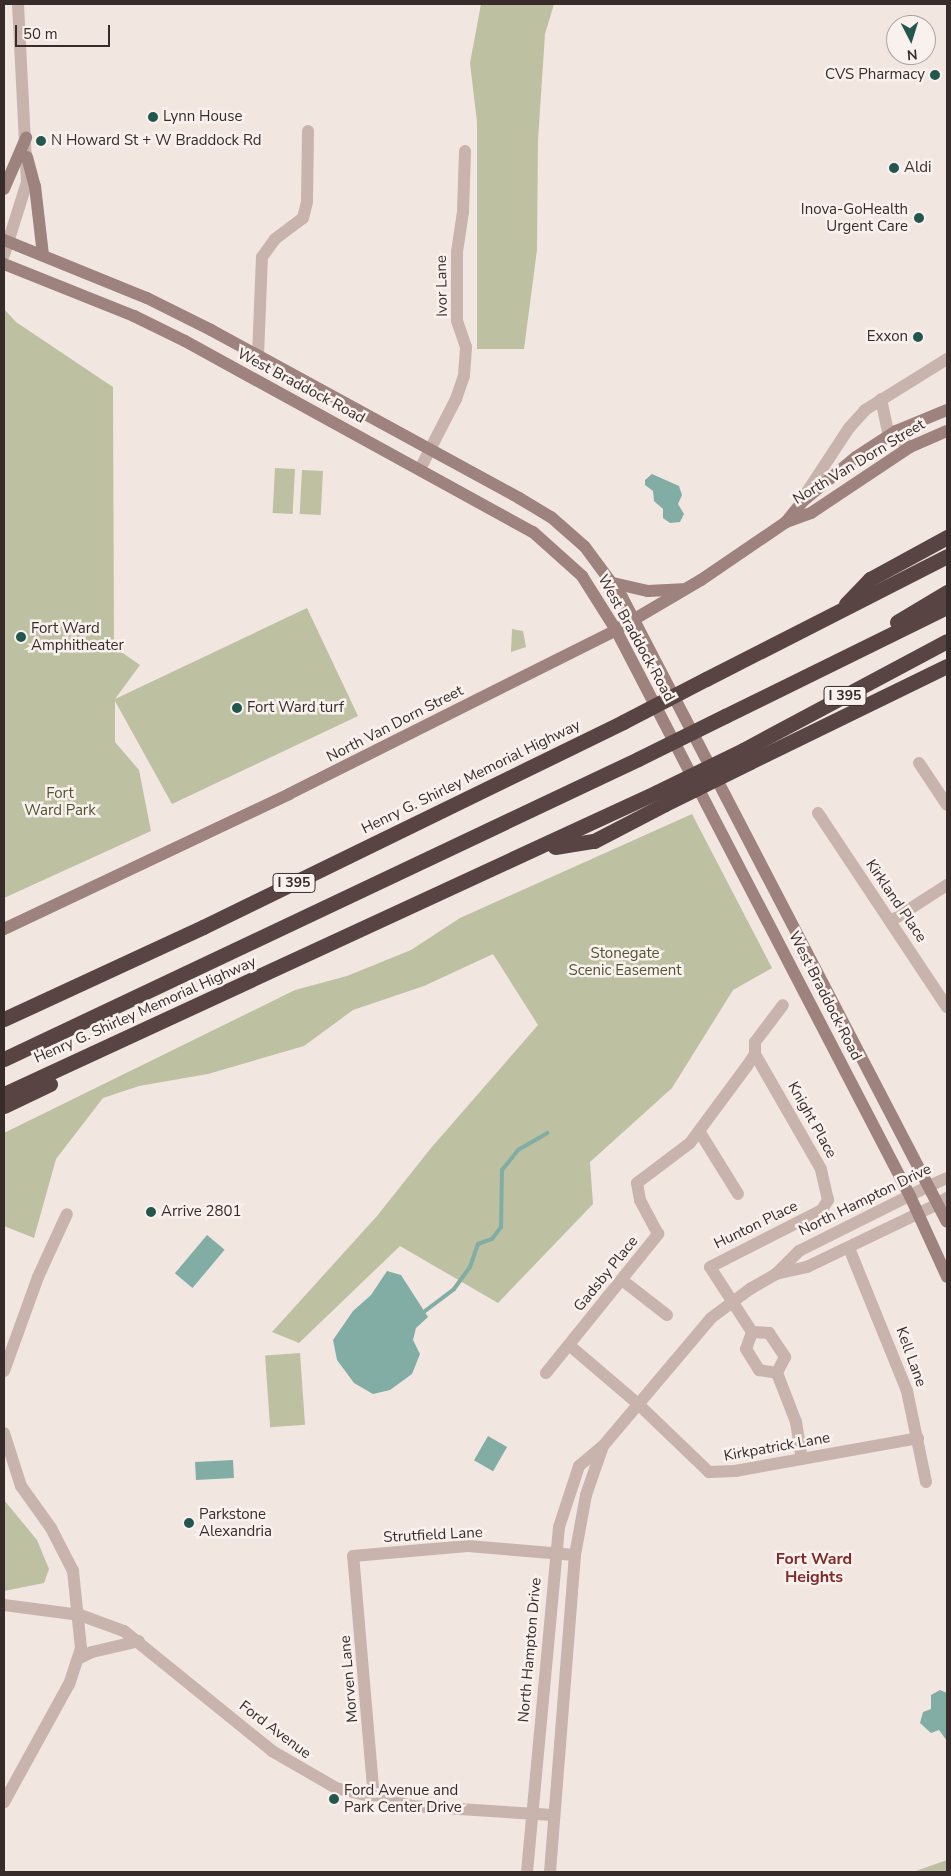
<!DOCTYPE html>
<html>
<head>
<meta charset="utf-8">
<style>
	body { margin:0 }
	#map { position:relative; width:951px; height:1876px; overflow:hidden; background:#f2e6e1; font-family:"Nunito Sans",sans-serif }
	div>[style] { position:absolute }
	.green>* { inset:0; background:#bdc0a1; transform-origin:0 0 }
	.water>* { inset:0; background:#81ada5; transform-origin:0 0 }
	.stream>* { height:4px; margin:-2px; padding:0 2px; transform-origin:2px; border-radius:2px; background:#81ada5 }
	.minor>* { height:12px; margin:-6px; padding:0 6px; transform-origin:6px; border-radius:6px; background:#c9b3ad }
	.tertiary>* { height:12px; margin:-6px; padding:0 6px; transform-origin:6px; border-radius:6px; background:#c9b3ad }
	.secondary>* { height:12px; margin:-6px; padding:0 6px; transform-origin:6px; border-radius:6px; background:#9d827e }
	.motorway>* { height:15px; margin:-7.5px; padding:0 7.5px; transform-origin:7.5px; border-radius:7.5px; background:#584543 }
	.motorway-bridge>* { height:15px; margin:-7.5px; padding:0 7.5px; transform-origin:7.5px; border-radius:7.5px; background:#584543 }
	.dots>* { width:14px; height:14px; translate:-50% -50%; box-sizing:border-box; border:2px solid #f9f1ed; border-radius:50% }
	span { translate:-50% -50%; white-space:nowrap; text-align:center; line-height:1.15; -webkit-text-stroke:5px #f9f1ed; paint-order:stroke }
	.shield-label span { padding:1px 4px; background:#f9f1ed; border:1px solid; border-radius:4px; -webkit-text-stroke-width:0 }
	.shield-label { font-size:14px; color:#382c2b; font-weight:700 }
	.poi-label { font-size:15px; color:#382c2b }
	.right { translate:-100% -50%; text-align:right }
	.left { translate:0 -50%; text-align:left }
	.street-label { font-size:15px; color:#382c2b }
	.park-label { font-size:15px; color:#505531 }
	.neighbourhood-label { font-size:16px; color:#812a2a; font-weight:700 }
	.frame { position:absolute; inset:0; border:5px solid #382c2b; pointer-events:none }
	.north { position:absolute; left:886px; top:15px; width:50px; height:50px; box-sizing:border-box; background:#f9f1ed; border:1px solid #aca29f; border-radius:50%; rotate:175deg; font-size:14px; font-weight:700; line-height:20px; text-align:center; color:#382c2b }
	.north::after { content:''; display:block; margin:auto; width:18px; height:22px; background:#23574e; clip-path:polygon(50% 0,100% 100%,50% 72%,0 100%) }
	.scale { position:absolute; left:15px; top:25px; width:95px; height:22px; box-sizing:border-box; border:2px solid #382c2b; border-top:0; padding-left:6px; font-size:15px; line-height:18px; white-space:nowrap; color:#382c2b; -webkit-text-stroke:4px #f9f1ed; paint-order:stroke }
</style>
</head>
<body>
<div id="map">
	<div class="green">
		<div style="clip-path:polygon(481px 4px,554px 4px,545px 34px,538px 140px,537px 250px,524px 349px,477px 349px,477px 122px,470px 63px)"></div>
		<div style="clip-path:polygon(4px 309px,16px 322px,113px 387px,114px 647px,140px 665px,115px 699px,307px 608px,358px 716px,172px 804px,115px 701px,115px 742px,139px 770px,151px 831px,4px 898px)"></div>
		<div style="left:275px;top:468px;width:20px;height:45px;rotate:3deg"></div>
		<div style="left:302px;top:470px;width:21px;height:44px;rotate:3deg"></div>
		<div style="clip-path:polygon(512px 629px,523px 631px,526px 647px,511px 652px)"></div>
		<div style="clip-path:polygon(692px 814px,772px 968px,733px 990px,672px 1088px,590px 1162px,593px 1204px,498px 1303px,400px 1246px,299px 1343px,272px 1332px,377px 1216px,431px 1148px,538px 1025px,493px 954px,424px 986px,353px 1010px,304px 1046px,208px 1074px,139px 1086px,103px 1098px,56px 1159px,34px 1238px,4px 1226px,4px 1133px,295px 990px,347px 976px,411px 950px,460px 918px)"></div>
		<div style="left:300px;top:1353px;width:72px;height:35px;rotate:86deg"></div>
		<div style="clip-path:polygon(4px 1500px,37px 1540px,49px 1569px,44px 1583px,4px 1591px)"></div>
		<div style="clip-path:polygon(947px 1860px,947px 1872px,913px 1872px)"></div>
	</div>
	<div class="water">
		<div style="clip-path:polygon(652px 474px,679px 486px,682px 495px,678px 504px,684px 514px,680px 522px,670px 523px,663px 518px,663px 509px,654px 501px,653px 491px,645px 485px,645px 480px)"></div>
		<div style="left:207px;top:1235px;width:23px;height:50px;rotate:40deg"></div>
		<div style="clip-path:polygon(387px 1271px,401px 1275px,428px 1317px,416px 1328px,413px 1340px,420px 1354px,412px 1374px,390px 1390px,373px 1394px,354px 1383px,337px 1360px,333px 1340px,353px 1311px,371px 1295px)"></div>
		<div style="left:488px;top:1436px;width:22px;height:28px;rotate:30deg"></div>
		<div style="left:233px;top:1460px;width:18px;height:38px;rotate:87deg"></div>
		<div style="clip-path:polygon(940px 1690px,947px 1693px,947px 1741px,939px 1730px,931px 1733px,920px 1723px,923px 1712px,931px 1709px,931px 1695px)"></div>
	</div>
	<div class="stream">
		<div style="left:425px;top:1311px;width:36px;rotate:-37deg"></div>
		<div style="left:454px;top:1289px;width:27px;rotate:-54deg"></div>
		<div style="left:470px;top:1267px;width:24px;rotate:-71deg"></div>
		<div style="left:478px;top:1244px;width:15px;rotate:-20deg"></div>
		<div style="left:492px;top:1239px;width:15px;rotate:-53deg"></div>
		<div style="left:501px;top:1227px;width:57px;rotate:-89deg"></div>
		<div style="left:502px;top:1170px;width:26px;rotate:-51deg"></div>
		<div style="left:518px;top:1150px;width:34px;rotate:-30deg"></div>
	</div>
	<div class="minor">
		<div style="left:258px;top:356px;width:99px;rotate:-87.7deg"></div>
		<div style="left:262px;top:257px;width:22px;rotate:-54deg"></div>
		<div style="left:275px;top:239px;width:35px;rotate:-37deg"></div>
		<div style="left:303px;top:218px;width:16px;rotate:-76deg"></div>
		<div style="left:307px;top:202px;width:71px;rotate:-89.2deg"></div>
		<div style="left:420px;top:469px;width:79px;rotate:-62.8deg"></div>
		<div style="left:456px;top:399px;width:24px;rotate:-71deg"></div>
		<div style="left:464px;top:376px;width:29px;rotate:-86deg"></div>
		<div style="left:466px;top:347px;width:28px;rotate:-109deg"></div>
		<div style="left:457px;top:321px;width:69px;rotate:-90deg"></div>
		<div style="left:457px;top:252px;width:40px;rotate:-81.5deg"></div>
		<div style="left:463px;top:212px;width:61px;rotate:-88.1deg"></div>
		<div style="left:919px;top:763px;width:50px;rotate:56.3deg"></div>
		<div style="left:818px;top:813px;width:233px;rotate:56.4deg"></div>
		<div style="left:891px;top:921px;width:67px;rotate:-32.7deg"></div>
		<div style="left:699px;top:1131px;width:74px;rotate:58.2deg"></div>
		<div style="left:929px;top:1186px;width:20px;rotate:-24deg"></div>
		<div style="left:938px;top:1204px;width:11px;rotate:-34deg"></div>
		<div style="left:849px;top:1248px;width:154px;rotate:67.9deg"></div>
		<div style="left:907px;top:1391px;width:93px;rotate:78.2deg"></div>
		<div style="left:622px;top:1280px;width:57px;rotate:37.9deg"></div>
		<div style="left:752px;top:1332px;width:77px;rotate:-122.9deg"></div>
		<div style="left:710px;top:1267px;width:126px;rotate:-27deg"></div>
		<div style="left:822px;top:1210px;width:12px;rotate:-59deg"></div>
		<div style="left:828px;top:1200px;width:32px;rotate:-103deg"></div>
		<div style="left:821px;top:1169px;width:133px;rotate:-119.9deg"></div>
		<div style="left:752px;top:1332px;width:17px;rotate:3deg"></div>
		<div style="left:769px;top:1333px;width:29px;rotate:56deg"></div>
		<div style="left:785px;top:1357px;width:18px;rotate:117deg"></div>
		<div style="left:752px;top:1332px;width:18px;rotate:109deg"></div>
		<div style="left:746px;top:1349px;width:25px;rotate:58deg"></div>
		<div style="left:759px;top:1370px;width:18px;rotate:9deg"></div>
		<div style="left:569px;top:1345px;width:89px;rotate:40.5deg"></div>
		<div style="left:637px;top:1403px;width:100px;rotate:43.8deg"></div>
		<div style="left:709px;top:1472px;width:26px;rotate:-2deg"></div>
		<div style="left:735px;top:1471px;width:186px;rotate:-10.2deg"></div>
		<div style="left:4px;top:1371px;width:100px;rotate:-70.1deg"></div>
		<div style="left:38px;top:1277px;width:69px;rotate:-65.3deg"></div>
		<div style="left:546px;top:1373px;width:179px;rotate:-51.1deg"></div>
		<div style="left:658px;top:1234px;width:38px;rotate:-118deg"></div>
		<div style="left:640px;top:1200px;width:17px;rotate:-100deg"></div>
		<div style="left:637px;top:1183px;width:66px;rotate:-37deg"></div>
		<div style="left:690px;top:1143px;width:96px;rotate:-53.5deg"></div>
		<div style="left:747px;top:1066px;width:14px;rotate:-56deg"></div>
		<div style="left:755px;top:1054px;width:12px;rotate:-90deg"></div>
		<div style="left:755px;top:1042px;width:46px;rotate:-52.9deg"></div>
		<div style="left:777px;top:1373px;width:53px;rotate:68.8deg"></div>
		<div style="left:796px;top:1422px;width:37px;rotate:81deg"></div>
		<div style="left:4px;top:1433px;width:56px;rotate:72.2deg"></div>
		<div style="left:21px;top:1486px;width:52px;rotate:54.5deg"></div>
		<div style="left:51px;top:1528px;width:48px;rotate:62.9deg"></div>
		<div style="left:73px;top:1571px;width:77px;rotate:84.1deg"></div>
		<div style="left:81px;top:1648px;width:38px;rotate:108deg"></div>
		<div style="left:69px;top:1684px;width:135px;rotate:118.8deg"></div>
		<div style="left:4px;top:1605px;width:77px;rotate:7.5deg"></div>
		<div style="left:80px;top:1615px;width:47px;rotate:20deg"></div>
		<div style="left:124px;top:1631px;width:191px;rotate:39deg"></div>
		<div style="left:272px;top:1751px;width:74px;rotate:30deg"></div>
		<div style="left:336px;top:1788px;width:78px;rotate:13.3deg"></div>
		<div style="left:412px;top:1806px;width:141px;rotate:3.7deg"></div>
		<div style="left:80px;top:1658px;width:13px;rotate:-27deg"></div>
		<div style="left:92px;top:1652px;width:48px;rotate:-13.2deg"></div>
		<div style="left:374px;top:1799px;width:244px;rotate:-94.9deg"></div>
		<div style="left:353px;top:1556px;width:115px;rotate:-5deg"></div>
		<div style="left:468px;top:1546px;width:107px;rotate:4.8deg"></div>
	</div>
	<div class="tertiary">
		<div style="left:4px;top:255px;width:77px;rotate:-72.5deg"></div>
		<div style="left:27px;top:182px;width:178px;rotate:-92.9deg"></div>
		<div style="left:881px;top:399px;width:35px;rotate:78deg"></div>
		<div style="left:888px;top:433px;width:26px;rotate:32deg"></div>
		<div style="left:803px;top:498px;width:84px;rotate:-56.7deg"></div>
		<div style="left:849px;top:428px;width:24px;rotate:-48deg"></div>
		<div style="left:865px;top:410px;width:97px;rotate:-31.9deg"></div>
		<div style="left:776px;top:1274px;width:33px;rotate:-45deg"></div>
		<div style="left:799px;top:1251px;width:145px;rotate:-26.6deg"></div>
		<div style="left:527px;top:1872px;width:346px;rotate:-84.7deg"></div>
		<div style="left:559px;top:1527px;width:64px;rotate:-71.8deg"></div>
		<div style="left:579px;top:1466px;width:31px;rotate:-40deg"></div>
		<div style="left:603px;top:1446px;width:167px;rotate:-49.8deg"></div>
		<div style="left:711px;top:1318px;width:49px;rotate:-36.6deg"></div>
		<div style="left:750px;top:1289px;width:30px;rotate:-30deg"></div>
		<div style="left:776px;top:1274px;width:32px;rotate:-13deg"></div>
		<div style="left:807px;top:1267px;width:145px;rotate:-25.7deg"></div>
		<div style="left:550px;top:1872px;width:318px;rotate:-85.5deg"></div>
		<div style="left:575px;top:1555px;width:61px;rotate:-79.6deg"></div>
		<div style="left:586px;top:1495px;width:52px;rotate:-70.9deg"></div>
	</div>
	<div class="secondary">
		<div style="left:27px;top:157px;width:30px;rotate:75deg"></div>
		<div style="left:35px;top:186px;width:69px;rotate:83.4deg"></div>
		<div style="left:4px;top:189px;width:56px;rotate:-66.7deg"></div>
		<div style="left:4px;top:240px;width:154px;rotate:22.1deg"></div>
		<div style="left:147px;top:298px;width:72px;rotate:26.6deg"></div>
		<div style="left:211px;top:330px;width:351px;rotate:28.6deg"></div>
		<div style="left:519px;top:498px;width:37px;rotate:31deg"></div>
		<div style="left:551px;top:517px;width:45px;rotate:41.4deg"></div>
		<div style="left:585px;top:547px;width:62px;rotate:53.5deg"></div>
		<div style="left:622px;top:597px;width:704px;rotate:62.53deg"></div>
		<div style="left:4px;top:264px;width:140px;rotate:21.8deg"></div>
		<div style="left:134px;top:316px;width:57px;rotate:26.1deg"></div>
		<div style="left:185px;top:341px;width:397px;rotate:28.8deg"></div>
		<div style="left:533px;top:532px;width:66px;rotate:41.9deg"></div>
		<div style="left:582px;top:576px;width:64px;rotate:57.8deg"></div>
		<div style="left:616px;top:630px;width:638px;rotate:62.55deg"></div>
		<div style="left:910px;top:1196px;width:89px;rotate:65.4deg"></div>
		<div style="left:786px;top:522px;width:26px;rotate:-51deg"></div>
		<div style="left:802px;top:502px;width:70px;rotate:-39.8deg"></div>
		<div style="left:856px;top:457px;width:48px;rotate:-33deg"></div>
		<div style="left:896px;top:431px;width:55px;rotate:-22.4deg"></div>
		<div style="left:613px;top:583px;width:36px;rotate:13deg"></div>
		<div style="left:648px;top:591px;width:34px;rotate:-3deg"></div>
		<div style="left:4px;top:929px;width:315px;rotate:-25.3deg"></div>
		<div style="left:289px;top:794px;width:366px;rotate:-26.6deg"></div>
		<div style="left:616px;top:630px;width:99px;rotate:-30.5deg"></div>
		<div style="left:701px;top:580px;width:103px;rotate:-34.3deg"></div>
		<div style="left:786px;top:522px;width:27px;rotate:-20deg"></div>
		<div style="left:811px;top:513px;width:119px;rotate:-33.7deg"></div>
		<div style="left:910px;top:447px;width:40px;rotate:-23.4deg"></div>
	</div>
	<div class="motorway">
		<div style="left:846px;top:604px;width:35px;rotate:-46deg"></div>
		<div style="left:870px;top:579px;width:88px;rotate:-28.6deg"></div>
		<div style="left:897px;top:622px;width:58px;rotate:-31deg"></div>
		<div style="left:706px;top:679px;width:271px;rotate:-27deg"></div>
		<div style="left:725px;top:716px;width:247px;rotate:-26.2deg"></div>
		<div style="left:743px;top:750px;width:231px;rotate:-28.1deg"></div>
		<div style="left:750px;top:762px;width:219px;rotate:-26deg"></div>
		<div style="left:555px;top:847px;width:39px;rotate:-9deg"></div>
		<div style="left:594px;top:841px;width:80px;rotate:-27.5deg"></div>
		<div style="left:4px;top:1019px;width:219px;rotate:-24.8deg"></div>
		<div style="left:203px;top:927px;width:467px;rotate:-26deg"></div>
		<div style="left:4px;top:1059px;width:701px;rotate:-25.32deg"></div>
		<div style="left:4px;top:1094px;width:719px;rotate:-24.82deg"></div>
		<div style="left:4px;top:1106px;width:51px;rotate:-25.6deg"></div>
	</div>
	<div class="motorway-bridge">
		<div style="left:623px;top:722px;width:93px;rotate:-27.4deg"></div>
		<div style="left:638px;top:759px;width:97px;rotate:-26.3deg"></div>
		<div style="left:657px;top:792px;width:96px;rotate:-26deg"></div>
		<div style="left:665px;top:804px;width:95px;rotate:-26.3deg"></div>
	</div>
	<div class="dots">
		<div style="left:935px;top:75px;background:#23574e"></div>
		<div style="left:153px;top:117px;background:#23574e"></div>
		<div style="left:41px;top:141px;background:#23574e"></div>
		<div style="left:894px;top:168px;background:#23574e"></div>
		<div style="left:919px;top:218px;background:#23574e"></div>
		<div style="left:918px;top:337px;background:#23574e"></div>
		<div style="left:21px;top:637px;background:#23574e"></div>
		<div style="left:237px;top:708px;background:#23574e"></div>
		<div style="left:151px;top:1212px;background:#23574e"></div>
		<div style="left:189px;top:1523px;background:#23574e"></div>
		<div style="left:334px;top:1799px;background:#23574e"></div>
	</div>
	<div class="shield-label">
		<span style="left:845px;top:696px">I 395</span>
		<span style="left:294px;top:883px">I 395</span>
	</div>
	<div class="poi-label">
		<span class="right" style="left:925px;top:75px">CVS Pharmacy</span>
		<span class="left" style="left:163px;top:117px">Lynn House</span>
		<span class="left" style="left:51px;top:141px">N Howard St + W Braddock Rd</span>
		<span class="left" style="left:904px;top:168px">Aldi</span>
		<span class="right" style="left:908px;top:218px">Inova-GoHealth<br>Urgent Care</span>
		<span class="right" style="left:908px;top:337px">Exxon</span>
		<span class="left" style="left:31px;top:637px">Fort Ward<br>Amphitheater</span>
		<span class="left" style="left:247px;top:708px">Fort Ward turf</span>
		<span class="left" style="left:161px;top:1212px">Arrive 2801</span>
		<span class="left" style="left:199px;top:1523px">Parkstone<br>Alexandria</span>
		<span class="left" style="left:344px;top:1799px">Ford Avenue and<br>Park Center Drive</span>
	</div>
	<div class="street-label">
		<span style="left:442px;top:286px;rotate:-91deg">Ivor Lane</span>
		<span style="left:301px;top:386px;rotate:28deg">West Braddock Road</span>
		<span style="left:859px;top:462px;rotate:-31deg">North Van Dorn Street</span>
		<span style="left:636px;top:638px;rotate:61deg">West Braddock Road</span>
		<span style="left:395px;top:724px;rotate:-27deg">North Van Dorn Street</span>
		<span style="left:471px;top:777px;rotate:-26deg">Henry G. Shirley Memorial Highway</span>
		<span style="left:896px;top:901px;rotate:56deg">Kirkland Place</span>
		<span style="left:825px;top:996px;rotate:63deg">West Braddock Road</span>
		<span style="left:145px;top:1010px;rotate:-24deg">Henry G. Shirley Memorial Highway</span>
		<span style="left:812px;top:1120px;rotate:61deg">Knight Place</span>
		<span style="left:865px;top:1200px;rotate:-26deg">North Hampton Drive</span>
		<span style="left:756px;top:1225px;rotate:-26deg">Hunton Place</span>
		<span style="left:606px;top:1274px;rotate:-51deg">Gadsby Place</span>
		<span style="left:911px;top:1357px;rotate:70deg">Kell Lane</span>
		<span style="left:777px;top:1447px;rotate:-10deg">Kirkpatrick Lane</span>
		<span style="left:433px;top:1535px;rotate:-3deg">Strutfield Lane</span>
		<span style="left:530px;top:1650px;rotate:-85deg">North Hampton Drive</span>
		<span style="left:349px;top:1679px;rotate:-95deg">Morven Lane</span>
		<span style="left:275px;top:1730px;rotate:37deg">Ford Avenue</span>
	</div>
	<div class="park-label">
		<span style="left:60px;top:802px">Fort<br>Ward Park</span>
		<span style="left:625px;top:962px">Stonegate<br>Scenic Easement</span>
	</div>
	<div class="neighbourhood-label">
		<span style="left:814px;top:1568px">Fort Ward<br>Heights</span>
	</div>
	<div class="frame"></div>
	<div class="north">N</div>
	<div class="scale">50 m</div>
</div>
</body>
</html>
